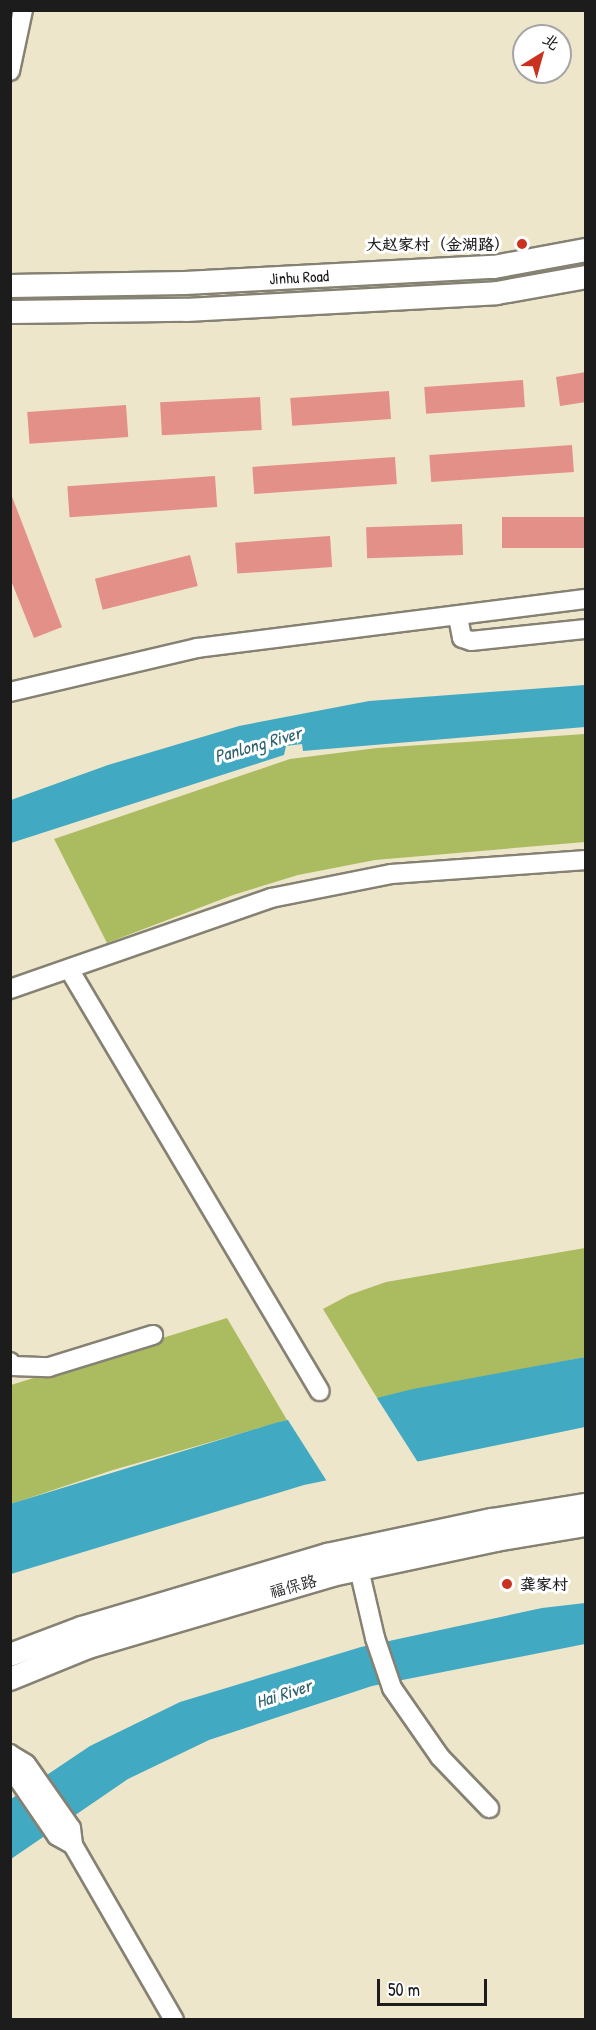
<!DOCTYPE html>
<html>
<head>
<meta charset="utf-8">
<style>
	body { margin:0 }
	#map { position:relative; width:596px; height:2030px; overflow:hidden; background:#eee6ca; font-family:"Patrick Hand","LXGW WenKai TC",sans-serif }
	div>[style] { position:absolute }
	.green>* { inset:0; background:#aabc5f }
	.water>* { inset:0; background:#42a9c2 }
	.pier>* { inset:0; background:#eee6ca }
	.building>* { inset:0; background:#e29088; transform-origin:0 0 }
	.roads { filter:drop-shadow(2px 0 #858173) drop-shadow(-2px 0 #858173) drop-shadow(0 2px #858173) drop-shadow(0 -2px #858173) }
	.minor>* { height:18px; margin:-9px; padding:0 9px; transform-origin:9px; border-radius:9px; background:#fff }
	.major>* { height:22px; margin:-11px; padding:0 11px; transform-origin:11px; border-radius:11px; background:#fff }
	.dots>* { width:16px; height:16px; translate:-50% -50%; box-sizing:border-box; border:3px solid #fff; border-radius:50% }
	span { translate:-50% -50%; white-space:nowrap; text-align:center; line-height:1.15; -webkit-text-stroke:6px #fff; paint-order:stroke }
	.poi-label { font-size:16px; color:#1c1c1c; font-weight:700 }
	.right { translate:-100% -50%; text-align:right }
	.left { translate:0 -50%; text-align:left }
	.street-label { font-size:16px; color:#1c1c1c }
	.water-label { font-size:18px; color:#2f626f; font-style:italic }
	.frame { position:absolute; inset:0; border:12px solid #1c1c1c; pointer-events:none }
	.north { position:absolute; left:512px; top:24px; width:60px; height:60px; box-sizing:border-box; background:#fff; border:2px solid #a4a4a4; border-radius:50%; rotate:37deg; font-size:16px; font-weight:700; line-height:24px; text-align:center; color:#1c1c1c }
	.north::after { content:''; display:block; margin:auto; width:21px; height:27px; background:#c8321e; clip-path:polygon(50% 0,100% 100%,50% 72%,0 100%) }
	.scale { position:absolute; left:377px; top:1979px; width:110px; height:27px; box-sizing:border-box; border:3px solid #1c1c1c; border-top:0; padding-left:8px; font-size:18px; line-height:21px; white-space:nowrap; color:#1c1c1c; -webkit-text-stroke:4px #fff; paint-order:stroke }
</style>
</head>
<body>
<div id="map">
	<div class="green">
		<div style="clip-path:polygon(585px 734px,585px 842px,375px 860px,298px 875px,233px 895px,107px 943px,54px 839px,290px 759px,377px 748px)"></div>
		<div style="clip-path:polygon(585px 1248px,585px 1357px,377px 1398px,323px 1309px,349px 1295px,386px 1282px)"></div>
		<div style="clip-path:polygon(227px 1318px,287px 1420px,113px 1470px,11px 1504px,11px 1385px)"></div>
	</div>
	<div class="water">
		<div style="clip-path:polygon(585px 685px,585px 727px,303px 751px,302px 744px,286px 746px,284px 755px,11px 843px,11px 800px,108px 765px,239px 726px,369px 701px)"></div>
		<div style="clip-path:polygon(585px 1357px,585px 1427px,304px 1485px,11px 1574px,10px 1504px,275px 1423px,413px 1389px)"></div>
		<div style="clip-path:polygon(585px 1603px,585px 1644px,372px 1686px,209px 1740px,128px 1779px,11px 1859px,11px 1799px,90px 1746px,180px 1702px,361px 1647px,542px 1608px)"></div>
	</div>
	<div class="pier">
		<div style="clip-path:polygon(375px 1395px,419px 1464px,328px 1483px,286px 1417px)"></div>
	</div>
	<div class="building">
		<div style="clip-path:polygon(586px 372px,586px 402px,560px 406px,556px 377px)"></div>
		<div style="left:523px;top:380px;width:27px;height:99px;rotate:86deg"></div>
		<div style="left:389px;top:391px;width:28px;height:99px;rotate:86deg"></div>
		<div style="left:260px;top:397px;width:33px;height:100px;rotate:87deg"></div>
		<div style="left:126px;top:405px;width:32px;height:99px;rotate:86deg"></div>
		<div style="left:572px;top:445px;width:27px;height:143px;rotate:86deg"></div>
		<div style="left:395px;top:457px;width:27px;height:143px;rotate:86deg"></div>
		<div style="left:215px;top:476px;width:31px;height:148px;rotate:86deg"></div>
		<div style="clip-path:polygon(11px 494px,62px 627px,34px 638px,10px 578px)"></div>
		<div style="left:586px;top:517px;width:31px;height:84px;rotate:90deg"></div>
		<div style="left:462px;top:524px;width:31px;height:96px;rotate:88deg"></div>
		<div style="left:330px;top:536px;width:31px;height:95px;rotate:86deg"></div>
		<div style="left:190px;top:555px;width:32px;height:98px;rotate:76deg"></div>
	</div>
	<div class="roads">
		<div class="minor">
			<div style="left:10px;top:71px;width:62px;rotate:-78deg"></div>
			<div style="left:458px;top:617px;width:21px;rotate:79deg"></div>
			<div style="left:462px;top:638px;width:9px;rotate:18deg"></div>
			<div style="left:471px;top:641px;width:116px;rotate:-6deg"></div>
			<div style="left:10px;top:692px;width:192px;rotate:-13.2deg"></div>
			<div style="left:197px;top:648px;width:392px;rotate:-7.2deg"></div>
			<div style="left:69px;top:969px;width:491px;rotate:59.3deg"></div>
			<div style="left:10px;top:989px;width:276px;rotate:-19.2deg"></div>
			<div style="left:271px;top:898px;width:122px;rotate:-11.3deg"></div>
			<div style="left:391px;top:874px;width:196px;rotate:-4.1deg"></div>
			<div style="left:10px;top:1362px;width:4px;rotate:63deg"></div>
			<div style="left:12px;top:1366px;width:37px;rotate:2deg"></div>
			<div style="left:49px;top:1367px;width:109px;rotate:-17.1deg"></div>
			<div style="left:359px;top:1569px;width:71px;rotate:76.9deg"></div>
			<div style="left:375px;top:1638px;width:53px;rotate:71.2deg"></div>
			<div style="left:392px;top:1688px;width:84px;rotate:55.2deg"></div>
			<div style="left:440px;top:1757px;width:71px;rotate:46.1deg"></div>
			<div style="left:10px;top:1754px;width:19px;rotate:78deg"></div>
			<div style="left:14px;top:1773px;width:76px;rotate:55.7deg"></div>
			<div style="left:57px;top:1836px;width:18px;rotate:29deg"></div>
			<div style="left:11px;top:1755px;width:17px;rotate:31deg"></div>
			<div style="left:26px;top:1764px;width:78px;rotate:54.9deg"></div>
			<div style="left:71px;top:1828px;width:17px;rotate:83deg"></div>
			<div style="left:73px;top:1845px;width:202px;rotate:60deg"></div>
		</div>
		<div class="major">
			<div style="left:10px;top:286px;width:175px;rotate:-1deg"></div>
			<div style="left:185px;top:283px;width:309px;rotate:-3deg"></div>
			<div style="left:494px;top:267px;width:94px;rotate:-10.5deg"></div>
			<div style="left:10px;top:312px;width:176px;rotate:-0.7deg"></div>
			<div style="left:186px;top:310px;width:311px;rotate:-3.1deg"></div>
			<div style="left:497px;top:293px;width:90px;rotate:-10.2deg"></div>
			<div style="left:10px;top:1655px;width:77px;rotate:-20.6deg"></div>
			<div style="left:82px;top:1628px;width:256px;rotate:-16.6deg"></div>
			<div style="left:327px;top:1555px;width:169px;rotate:-12deg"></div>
			<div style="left:492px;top:1520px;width:95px;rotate:-9.1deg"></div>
			<div style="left:10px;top:1679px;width:84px;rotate:-22.3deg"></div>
			<div style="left:88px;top:1647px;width:254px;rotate:-16.4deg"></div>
			<div style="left:332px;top:1575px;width:168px;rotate:-12deg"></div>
			<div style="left:496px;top:1540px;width:91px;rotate:-9.5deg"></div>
		</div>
	</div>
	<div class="dots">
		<div style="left:522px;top:244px;background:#c8321e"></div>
		<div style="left:507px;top:1584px;background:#c8321e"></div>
	</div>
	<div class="poi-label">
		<span class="right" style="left:510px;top:244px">大赵家村（金湖路）</span>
		<span class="left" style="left:520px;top:1584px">龚家村</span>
	</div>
	<div class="street-label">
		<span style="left:299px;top:277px;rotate:-3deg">Jinhu Road</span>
		<span style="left:293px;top:1586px;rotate:-15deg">福保路</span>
	</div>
	<div class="water-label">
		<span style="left:258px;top:745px;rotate:-16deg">Panlong River</span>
		<span style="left:284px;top:1694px;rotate:-18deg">Hai River</span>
	</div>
	<div class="frame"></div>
	<div class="north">北</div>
	<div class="scale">50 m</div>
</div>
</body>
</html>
